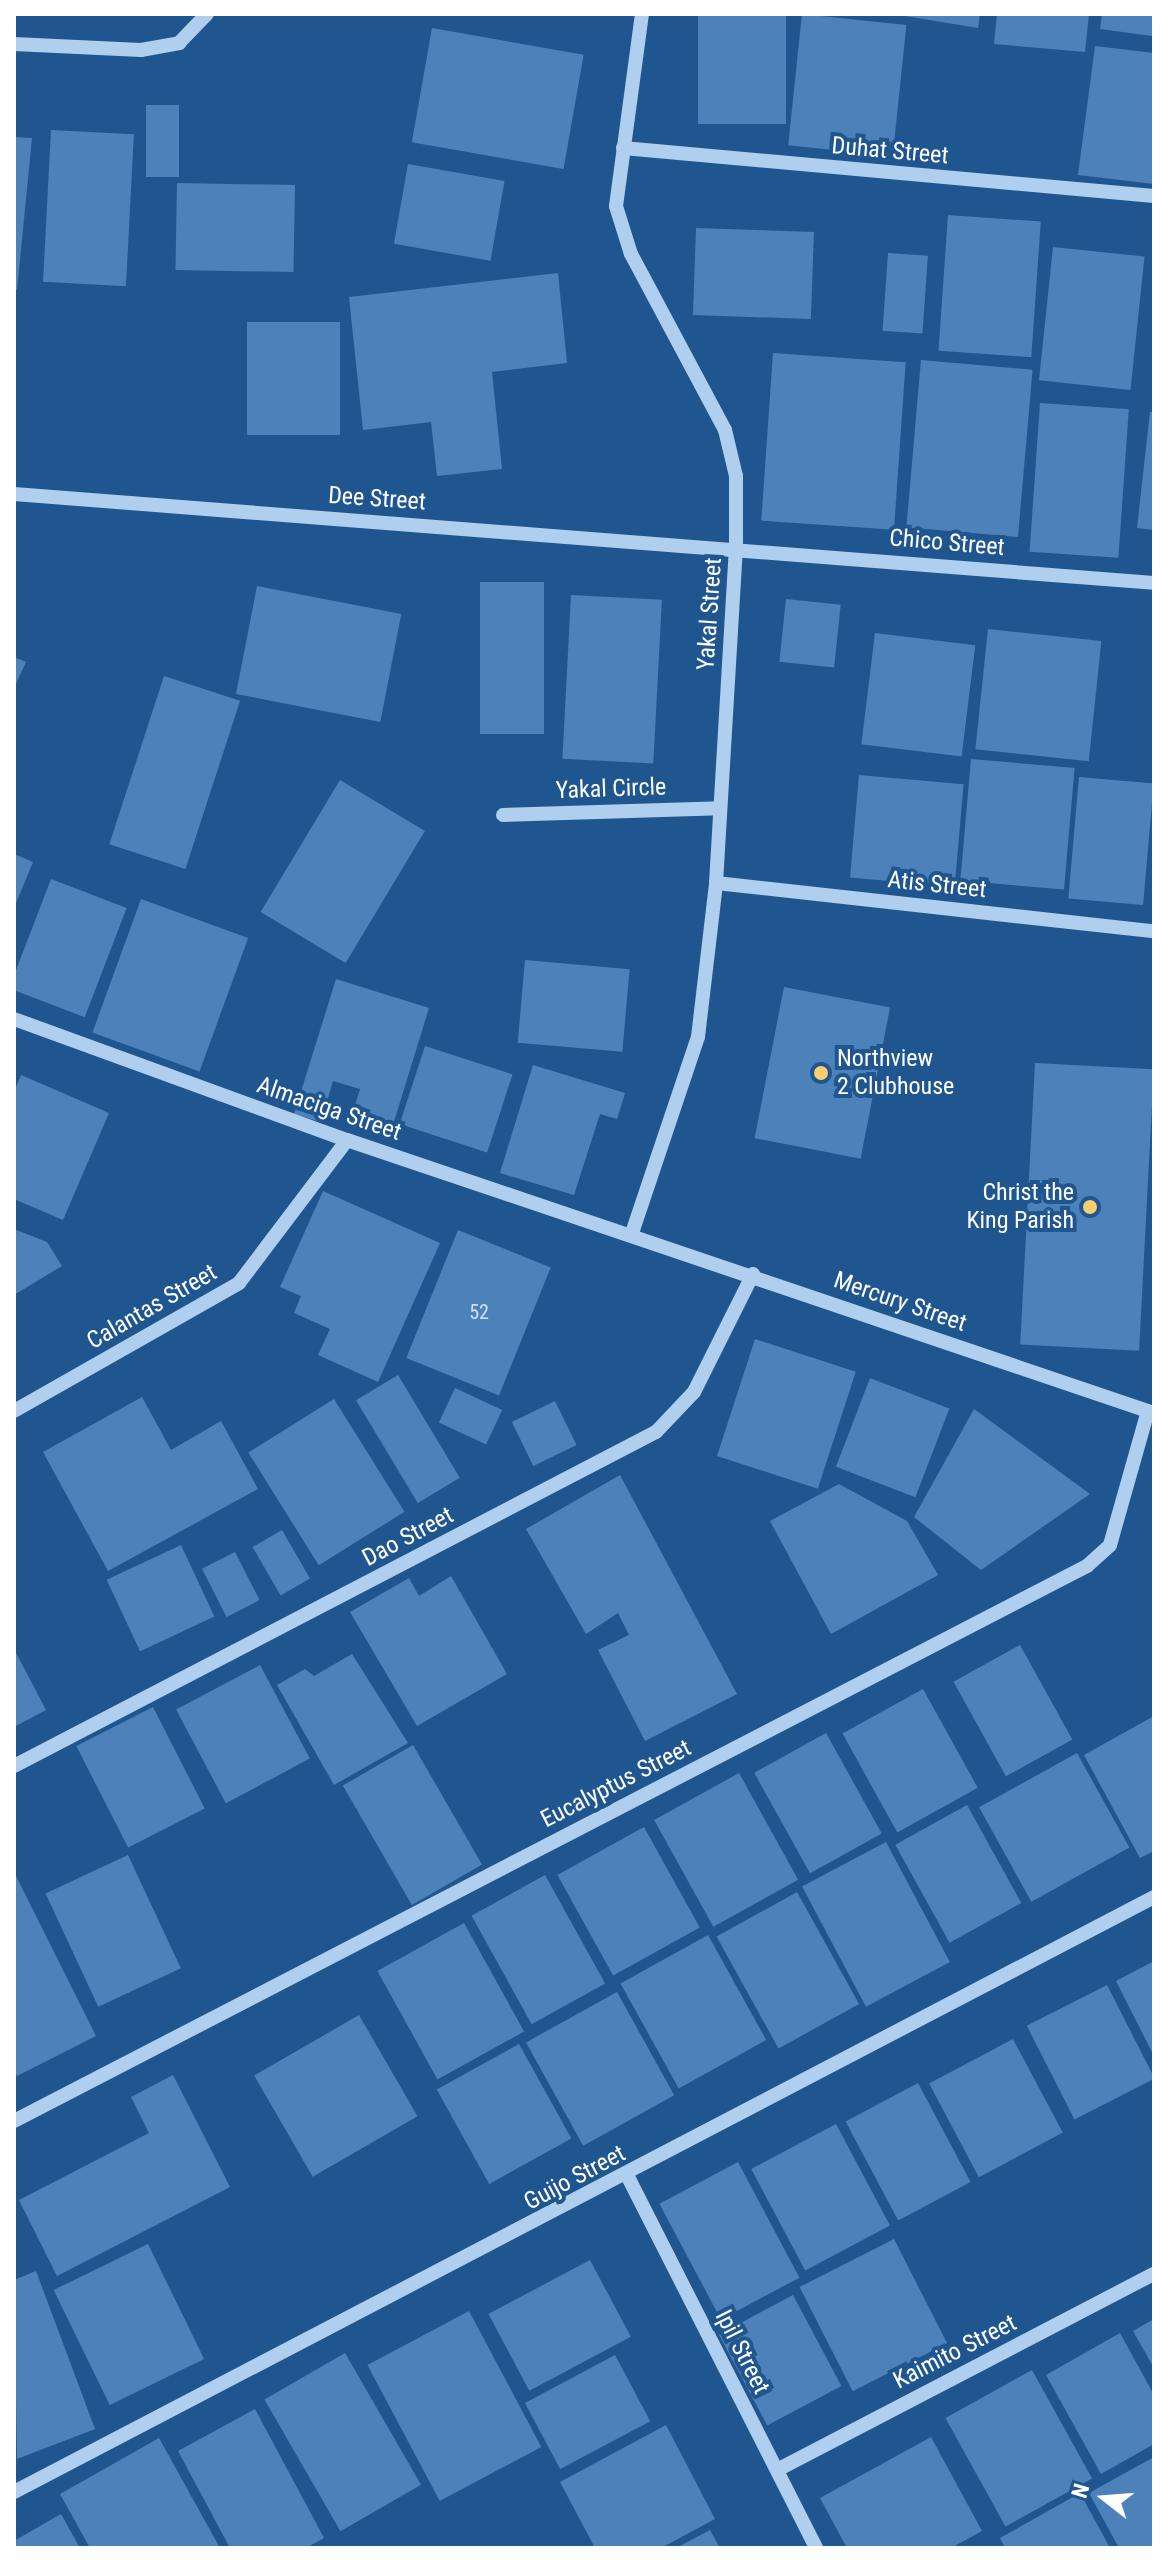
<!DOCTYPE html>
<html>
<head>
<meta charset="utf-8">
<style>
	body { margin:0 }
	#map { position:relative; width:1168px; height:2562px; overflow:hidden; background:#205690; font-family:"Roboto Condensed",sans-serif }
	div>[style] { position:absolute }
	.building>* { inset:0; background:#4d81b9; transform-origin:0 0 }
	.minor>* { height:14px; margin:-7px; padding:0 7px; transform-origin:7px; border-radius:7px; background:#b0ceed }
	.dots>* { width:22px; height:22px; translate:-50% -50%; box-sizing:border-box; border:4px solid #205690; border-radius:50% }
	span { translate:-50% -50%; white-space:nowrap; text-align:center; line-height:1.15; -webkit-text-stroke:8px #205690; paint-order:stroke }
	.number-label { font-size:20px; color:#d2e0ee }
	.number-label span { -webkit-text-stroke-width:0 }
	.street-label { font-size:24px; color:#fff }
	.poi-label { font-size:24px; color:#fff }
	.left { translate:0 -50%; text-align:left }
	.right { translate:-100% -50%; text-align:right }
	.frame { position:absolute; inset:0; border:16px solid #fff; pointer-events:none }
	.north { position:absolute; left:1064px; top:2458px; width:80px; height:80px; -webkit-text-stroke:6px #205690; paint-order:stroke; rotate:287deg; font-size:22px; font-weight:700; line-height:32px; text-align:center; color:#fff }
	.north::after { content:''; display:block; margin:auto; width:28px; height:36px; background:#fff; clip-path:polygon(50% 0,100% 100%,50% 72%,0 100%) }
</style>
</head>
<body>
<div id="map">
	<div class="building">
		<div style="left:698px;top:14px;width:88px;height:110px"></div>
		<div style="left:802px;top:14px;width:105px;height:132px;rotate:6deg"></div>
		<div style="clip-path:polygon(893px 14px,980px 14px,978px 28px)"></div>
		<div style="clip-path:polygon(997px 14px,1089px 14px,1085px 52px,994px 44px)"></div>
		<div style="clip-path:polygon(1102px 14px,1154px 14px,1152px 36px,1100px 29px)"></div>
		<div style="left:432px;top:28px;width:154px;height:116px;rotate:10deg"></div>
		<div style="clip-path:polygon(1095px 46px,1154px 53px,1154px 184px,1078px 175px)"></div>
		<div style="left:146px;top:105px;width:33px;height:72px"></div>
		<div style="left:51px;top:130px;width:83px;height:152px;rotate:3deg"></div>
		<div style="clip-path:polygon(14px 137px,32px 138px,17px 290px,14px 290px)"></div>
		<div style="left:408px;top:164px;width:98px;height:81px;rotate:10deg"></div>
		<div style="left:177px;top:183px;width:118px;height:87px;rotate:1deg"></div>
		<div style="left:948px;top:215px;width:93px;height:136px;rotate:4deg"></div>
		<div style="left:696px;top:228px;width:118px;height:87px;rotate:2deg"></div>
		<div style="left:1053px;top:247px;width:92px;height:134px;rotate:6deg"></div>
		<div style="left:888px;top:253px;width:40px;height:78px;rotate:4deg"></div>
		<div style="clip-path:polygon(558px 273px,567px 363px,492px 372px,502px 469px,437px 476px,431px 422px,363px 430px,349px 297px)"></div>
		<div style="left:340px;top:322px;width:113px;height:93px;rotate:90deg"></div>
		<div style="left:773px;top:353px;width:133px;height:168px;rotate:4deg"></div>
		<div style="left:921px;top:360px;width:112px;height:168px;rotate:5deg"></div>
		<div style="left:1040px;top:403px;width:89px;height:149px;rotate:4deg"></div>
		<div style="clip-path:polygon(1150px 412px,1154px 412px,1154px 530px,1137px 528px)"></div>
		<div style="left:480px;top:582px;width:64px;height:152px"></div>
		<div style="left:257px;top:586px;width:147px;height:110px;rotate:11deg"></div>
		<div style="left:571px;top:595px;width:91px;height:164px;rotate:3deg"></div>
		<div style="left:786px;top:599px;width:55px;height:63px;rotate:6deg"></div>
		<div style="left:988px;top:629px;width:114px;height:121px;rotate:6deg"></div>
		<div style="left:875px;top:633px;width:101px;height:112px;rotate:7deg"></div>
		<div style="clip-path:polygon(14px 657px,26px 662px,14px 688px)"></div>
		<div style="left:164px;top:676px;width:80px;height:177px;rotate:18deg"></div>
		<div style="left:971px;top:759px;width:104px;height:122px;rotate:5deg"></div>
		<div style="left:859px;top:775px;width:105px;height:103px;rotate:5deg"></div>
		<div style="left:1079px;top:777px;width:75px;height:122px;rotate:5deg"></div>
		<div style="left:340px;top:780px;width:99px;height:154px;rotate:31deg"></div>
		<div style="clip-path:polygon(14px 854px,33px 862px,14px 908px)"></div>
		<div style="left:51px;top:879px;width:81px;height:117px;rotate:21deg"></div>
		<div style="left:141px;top:899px;width:114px;height:142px;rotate:20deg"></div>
		<div style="left:525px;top:960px;width:105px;height:83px;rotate:5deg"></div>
		<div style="clip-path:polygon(336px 979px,429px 1008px,393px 1125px,353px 1112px,360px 1089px,333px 1081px,321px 1122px,294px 1114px)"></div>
		<div style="left:784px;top:987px;width:108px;height:154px;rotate:11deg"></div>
		<div style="left:425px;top:1046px;width:92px;height:82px;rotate:18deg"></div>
		<div style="left:1035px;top:1063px;width:119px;height:282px;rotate:3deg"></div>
		<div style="clip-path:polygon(533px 1065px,625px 1093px,617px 1119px,600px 1114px,574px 1195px,500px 1173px)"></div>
		<div style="clip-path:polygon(21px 1075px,109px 1113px,63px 1220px,14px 1199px,14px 1092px)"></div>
		<div style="clip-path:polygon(323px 1191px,440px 1243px,378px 1382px,318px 1355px,330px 1329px,294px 1313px,301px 1296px,280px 1287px)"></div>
		<div style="clip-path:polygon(14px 1229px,47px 1242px,62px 1266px,14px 1295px)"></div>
		<div style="left:458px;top:1230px;width:100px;height:138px;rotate:22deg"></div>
		<div style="left:755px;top:1339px;width:106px;height:123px;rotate:18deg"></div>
		<div style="left:398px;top:1375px;width:120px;height:49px;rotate:59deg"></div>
		<div style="left:870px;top:1378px;width:85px;height:95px;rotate:21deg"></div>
		<div style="left:455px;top:1388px;width:52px;height:38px;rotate:25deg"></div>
		<div style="clip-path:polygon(142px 1397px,171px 1450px,221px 1421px,258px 1489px,108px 1571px,43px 1452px)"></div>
		<div style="left:334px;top:1399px;width:133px;height:101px;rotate:58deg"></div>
		<div style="left:555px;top:1401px;width:49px;height:48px;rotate:64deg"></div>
		<div style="clip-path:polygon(974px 1409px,1090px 1494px,981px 1570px,914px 1517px)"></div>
		<div style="clip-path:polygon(620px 1475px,737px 1694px,645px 1741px,598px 1650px,629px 1635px,618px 1613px,586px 1634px,526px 1529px)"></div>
		<div style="clip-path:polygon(839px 1484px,907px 1521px,938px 1575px,831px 1634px,770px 1521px)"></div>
		<div style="left:282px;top:1530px;width:56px;height:34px;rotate:60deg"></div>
		<div style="left:181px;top:1545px;width:79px;height:82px;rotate:65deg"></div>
		<div style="left:235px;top:1552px;width:54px;height:37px;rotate:63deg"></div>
		<div style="clip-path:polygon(451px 1576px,507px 1674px,417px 1726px,350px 1612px,409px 1578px,419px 1596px)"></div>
		<div style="left:1020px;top:1645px;width:108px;height:76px;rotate:61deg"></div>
		<div style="clip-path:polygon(14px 1649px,46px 1710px,14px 1727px)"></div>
		<div style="clip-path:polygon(352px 1654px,408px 1743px,334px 1785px,277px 1685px,305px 1669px,314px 1676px)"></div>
		<div style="left:260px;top:1665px;width:106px;height:95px;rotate:62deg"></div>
		<div style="left:923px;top:1689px;width:113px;height:92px;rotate:61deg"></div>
		<div style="left:153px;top:1707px;width:114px;height:86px;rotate:63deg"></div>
		<div style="clip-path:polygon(1154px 1716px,1154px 1851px,1140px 1858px,1084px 1755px)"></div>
		<div style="left:826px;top:1733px;width:115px;height:82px;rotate:61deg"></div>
		<div style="left:413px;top:1745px;width:138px;height:81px;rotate:60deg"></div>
		<div style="left:1077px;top:1753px;width:108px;height:112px;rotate:61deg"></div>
		<div style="left:739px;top:1773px;width:122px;height:97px;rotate:61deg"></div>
		<div style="left:967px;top:1805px;width:112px;height:82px;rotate:61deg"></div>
		<div style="left:644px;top:1827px;width:115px;height:99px;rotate:61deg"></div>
		<div style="left:886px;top:1842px;width:136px;height:95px;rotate:62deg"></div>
		<div style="left:128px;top:1855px;width:125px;height:91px;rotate:65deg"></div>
		<div style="clip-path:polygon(14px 1872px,96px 2036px,17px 2076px,14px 2069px)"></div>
		<div style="left:545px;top:1875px;width:124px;height:84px;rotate:61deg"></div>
		<div style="left:797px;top:1892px;width:128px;height:92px;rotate:61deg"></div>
		<div style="left:464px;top:1923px;width:124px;height:99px;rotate:61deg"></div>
		<div style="left:708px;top:1935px;width:120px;height:100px;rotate:61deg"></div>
		<div style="clip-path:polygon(1154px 1961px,1154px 2056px,1116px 1981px)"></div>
		<div style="left:1107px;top:1985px;width:105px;height:90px;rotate:63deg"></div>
		<div style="left:617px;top:1992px;width:118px;height:104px;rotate:61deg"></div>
		<div style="left:359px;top:2015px;width:117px;height:121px;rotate:60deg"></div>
		<div style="left:1013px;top:2039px;width:106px;height:95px;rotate:62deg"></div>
		<div style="left:519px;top:2044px;width:108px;height:94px;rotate:61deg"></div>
		<div style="clip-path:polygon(173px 2075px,230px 2187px,57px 2276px,19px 2200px,149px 2133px,131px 2097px)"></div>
		<div style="left:918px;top:2083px;width:112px;height:82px;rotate:62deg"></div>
		<div style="left:836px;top:2124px;width:115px;height:96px;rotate:62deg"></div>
		<div style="left:738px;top:2162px;width:131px;height:89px;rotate:62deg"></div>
		<div style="left:894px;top:2239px;width:117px;height:106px;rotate:63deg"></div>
		<div style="left:148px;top:2244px;width:128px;height:105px;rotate:64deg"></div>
		<div style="left:590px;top:2260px;width:87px;height:115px;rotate:62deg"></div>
		<div style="clip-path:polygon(36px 2271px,95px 2429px,17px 2459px,14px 2280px)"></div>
		<div style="left:793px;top:2295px;width:103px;height:84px;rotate:62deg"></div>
		<div style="left:469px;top:2311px;width:154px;height:115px;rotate:62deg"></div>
		<div style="clip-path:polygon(1154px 2319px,1154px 2368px,1133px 2331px)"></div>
		<div style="clip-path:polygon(1120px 2333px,1154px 2395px,1154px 2444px,1101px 2474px,1046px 2375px)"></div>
		<div style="left:345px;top:2353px;width:152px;height:93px;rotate:60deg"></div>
		<div style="left:615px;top:2355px;width:75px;height:102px;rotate:62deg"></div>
		<div style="left:1032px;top:2370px;width:124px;height:99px;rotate:61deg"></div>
		<div style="clip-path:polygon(255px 2409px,324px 2538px,306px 2548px,230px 2548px,178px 2451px)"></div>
		<div style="clip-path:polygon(666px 2425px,715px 2519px,661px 2548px,595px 2548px,560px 2482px)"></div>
		<div style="clip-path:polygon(931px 2437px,982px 2531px,951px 2548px,847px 2548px,820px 2498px)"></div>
		<div style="clip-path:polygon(159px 2438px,220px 2548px,90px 2548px,60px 2494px)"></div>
		<div style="clip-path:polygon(1154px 2457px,1154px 2548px,1119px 2548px,1089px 2493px)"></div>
		<div style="clip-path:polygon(1080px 2493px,1110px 2548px,1005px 2548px,1000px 2538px)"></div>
		<div style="clip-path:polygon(61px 2514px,80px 2548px,14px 2548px,14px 2541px)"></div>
		<div style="clip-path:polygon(710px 2530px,720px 2548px,676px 2548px)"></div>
	</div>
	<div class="minor">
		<div style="left:14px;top:44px;width:127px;rotate:2.7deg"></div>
		<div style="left:141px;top:50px;width:39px;rotate:-10deg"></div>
		<div style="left:179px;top:43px;width:40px;rotate:-46deg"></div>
		<div style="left:623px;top:148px;width:533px;rotate:5.17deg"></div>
		<div style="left:14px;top:494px;width:1143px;rotate:4.46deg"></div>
		<div style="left:503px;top:815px;width:217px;rotate:-1.8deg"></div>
		<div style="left:716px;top:883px;width:441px;rotate:6.3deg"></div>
		<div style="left:14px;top:1019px;width:354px;rotate:20deg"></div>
		<div style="left:347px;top:1140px;width:852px;rotate:18.69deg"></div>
		<div style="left:632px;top:1233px;width:207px;rotate:-71.4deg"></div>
		<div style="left:698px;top:1037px;width:155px;rotate:-83.3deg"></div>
		<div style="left:716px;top:883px;width:336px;rotate:-86.6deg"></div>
		<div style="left:736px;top:548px;width:72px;rotate:-90deg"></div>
		<div style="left:736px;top:476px;width:47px;rotate:-103.4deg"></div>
		<div style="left:725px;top:430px;width:200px;rotate:-118.1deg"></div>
		<div style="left:631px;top:254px;width:50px;rotate:-107.4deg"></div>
		<div style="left:616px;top:206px;width:194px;rotate:-82.3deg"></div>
		<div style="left:14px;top:1411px;width:259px;rotate:-29.6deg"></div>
		<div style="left:239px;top:1283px;width:179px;rotate:-52.9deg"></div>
		<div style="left:14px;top:1766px;width:724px;rotate:-27.49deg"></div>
		<div style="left:656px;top:1432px;width:55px;rotate:-46.5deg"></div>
		<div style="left:694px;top:1392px;width:132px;rotate:-63.4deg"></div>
		<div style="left:14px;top:2121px;width:1208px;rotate:-27.35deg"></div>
		<div style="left:1087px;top:1566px;width:31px;rotate:-42deg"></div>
		<div style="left:1110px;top:1545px;width:139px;rotate:-74.2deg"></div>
		<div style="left:627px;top:2175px;width:418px;rotate:63.1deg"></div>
		<div style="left:777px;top:2470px;width:425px;rotate:-27.5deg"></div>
		<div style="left:14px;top:2492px;width:1286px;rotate:-27.56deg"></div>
	</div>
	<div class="dots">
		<div style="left:821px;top:1073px;background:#facd71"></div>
		<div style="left:1090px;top:1207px;background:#facd71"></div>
	</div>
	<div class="number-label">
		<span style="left:479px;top:1312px">52</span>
	</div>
	<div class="street-label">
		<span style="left:890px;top:151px;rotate:5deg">Duhat Street</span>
		<span style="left:377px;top:499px;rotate:4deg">Dee Street</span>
		<span style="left:947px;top:543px;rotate:5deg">Chico Street</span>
		<span style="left:710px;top:614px;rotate:-86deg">Yakal Street</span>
		<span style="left:611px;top:789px;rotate:-2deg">Yakal Circle</span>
		<span style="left:937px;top:885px;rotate:6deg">Atis Street</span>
		<span style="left:329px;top:1109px;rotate:19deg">Almaciga Street</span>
		<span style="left:900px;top:1302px;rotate:19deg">Mercury Street</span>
		<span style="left:152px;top:1307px;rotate:-30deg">Calantas Street</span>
		<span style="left:408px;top:1537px;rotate:-28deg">Dao Street</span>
		<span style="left:616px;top:1784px;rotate:-27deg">Eucalyptus Street</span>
		<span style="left:575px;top:2178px;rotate:-28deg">Guijo Street</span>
		<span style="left:742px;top:2352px;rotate:63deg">Ipil Street</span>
		<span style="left:955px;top:2352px;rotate:-27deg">Kaimito Street</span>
	</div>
	<div class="poi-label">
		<span class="left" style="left:837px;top:1073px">Northview<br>2 Clubhouse</span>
		<span class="right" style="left:1074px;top:1207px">Christ the<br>King Parish</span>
	</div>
	<div class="frame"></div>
	<div class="north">N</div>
</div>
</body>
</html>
